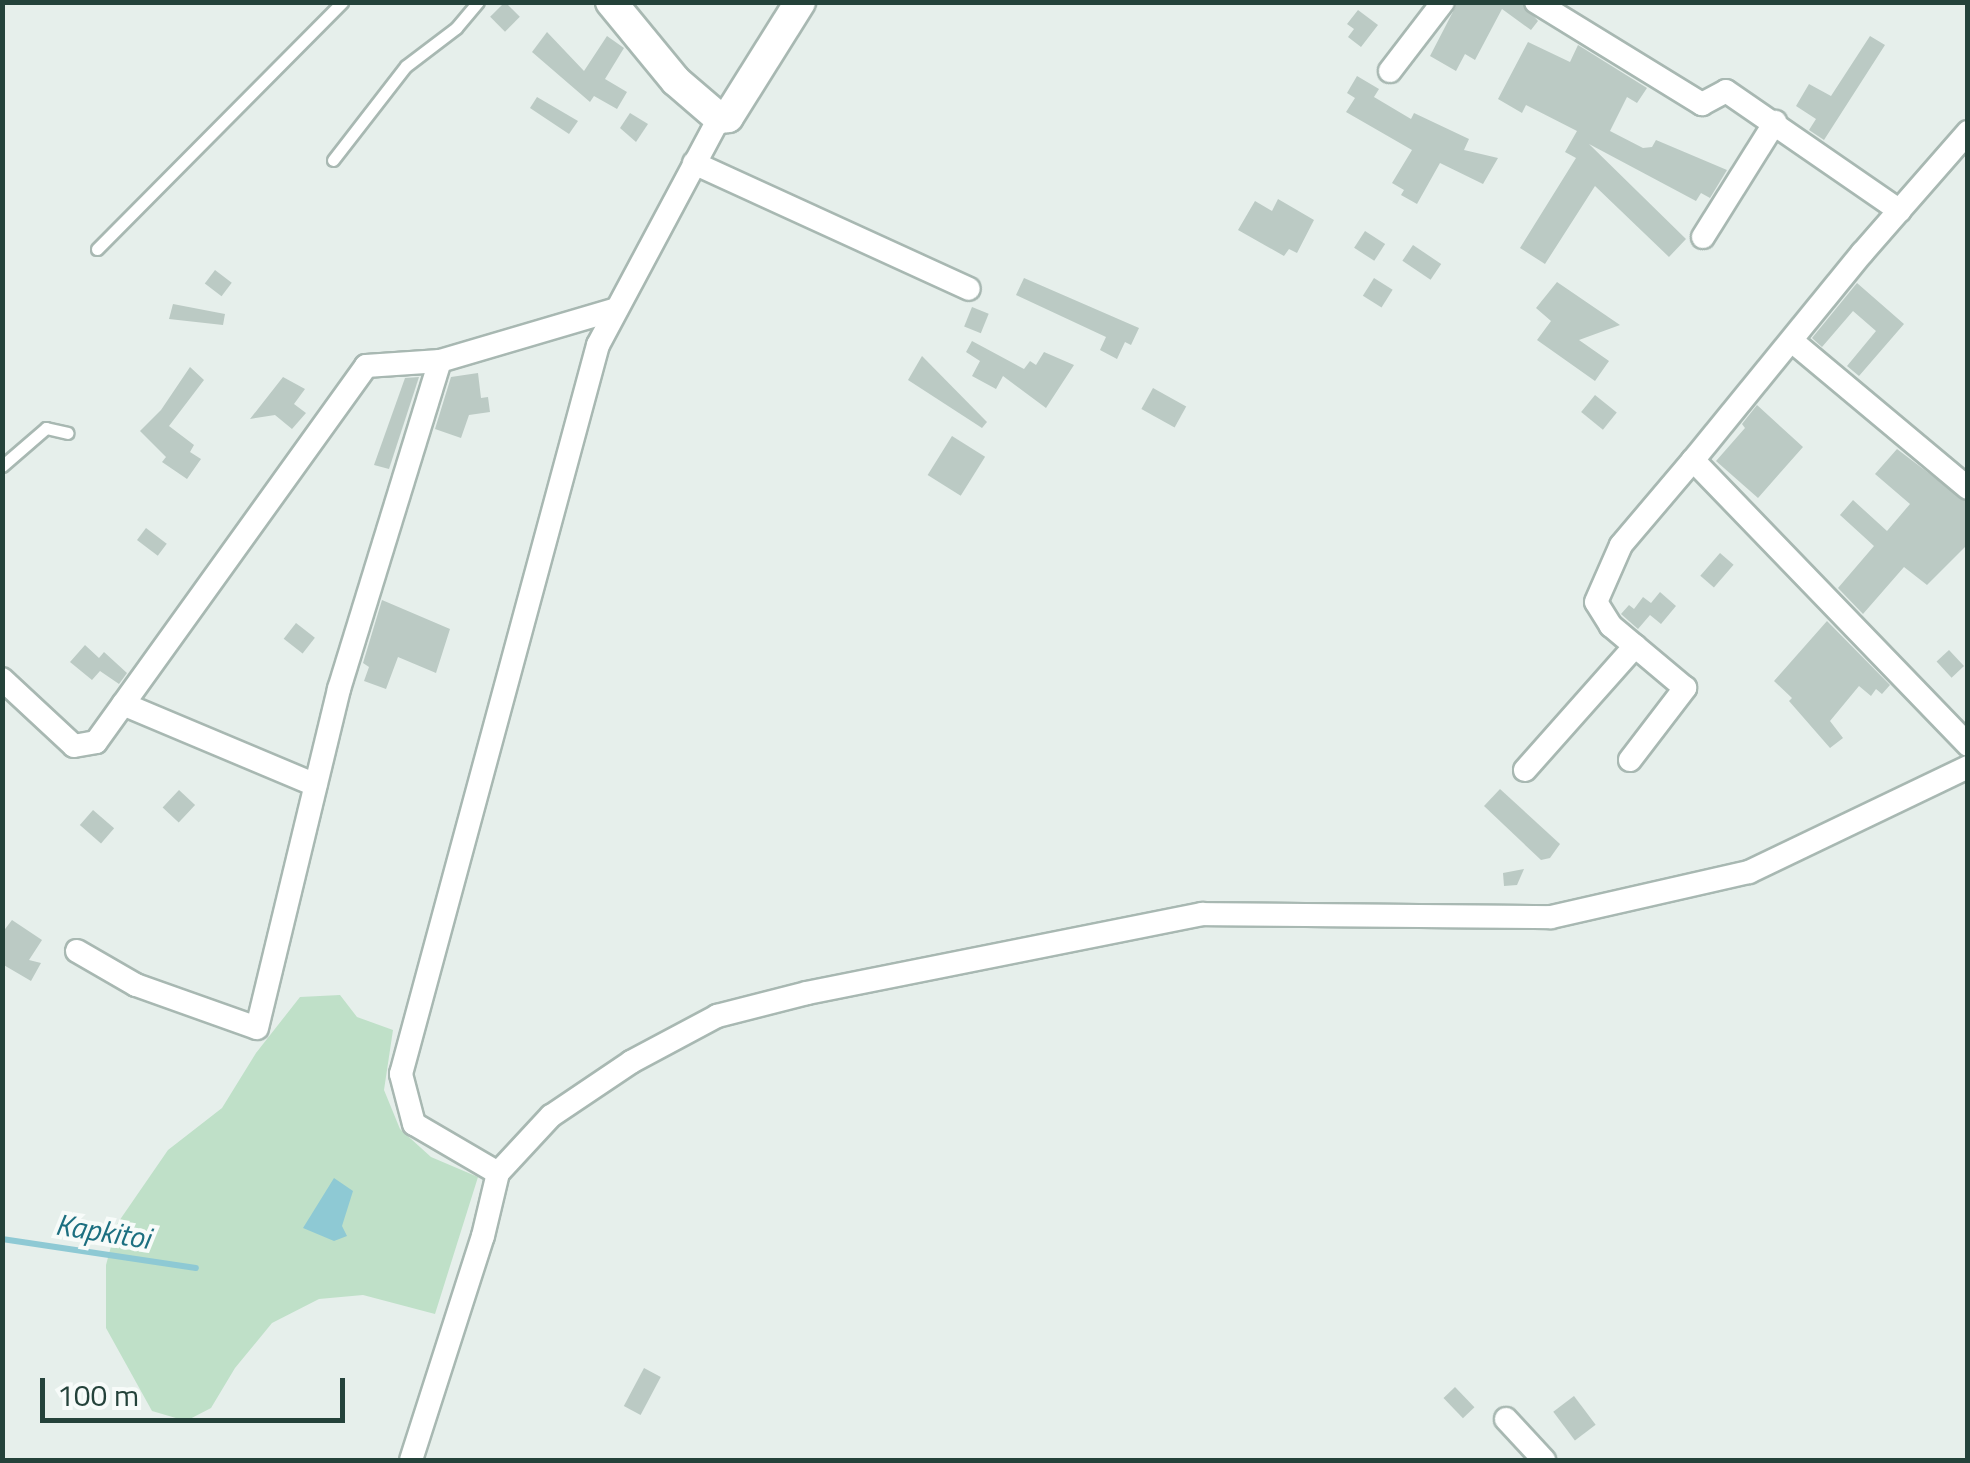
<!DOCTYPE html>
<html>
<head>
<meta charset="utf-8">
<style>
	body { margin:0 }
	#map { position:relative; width:1970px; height:1463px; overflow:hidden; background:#e6efeb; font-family:"Titillium Web",sans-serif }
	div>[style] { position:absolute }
	.green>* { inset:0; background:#bfe0c8 }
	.water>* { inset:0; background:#8ec9d4 }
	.stream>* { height:6px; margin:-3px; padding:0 3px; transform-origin:3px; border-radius:3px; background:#8ec9d4 }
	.building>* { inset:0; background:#bbcac4; transform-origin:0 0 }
	.roads { filter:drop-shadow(2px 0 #a8b8b2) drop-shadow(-2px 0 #a8b8b2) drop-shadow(0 2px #a8b8b2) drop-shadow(0 -2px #a8b8b2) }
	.lane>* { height:11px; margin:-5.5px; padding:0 5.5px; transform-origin:5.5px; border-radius:5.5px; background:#fff }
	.street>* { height:22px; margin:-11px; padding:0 11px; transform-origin:11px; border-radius:11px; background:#fff }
	.secondary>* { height:30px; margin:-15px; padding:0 15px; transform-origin:15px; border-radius:15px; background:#fff }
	span { translate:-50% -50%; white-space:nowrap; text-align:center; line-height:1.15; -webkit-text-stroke:8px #f7fbf9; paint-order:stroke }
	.water-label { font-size:30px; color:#1c6f80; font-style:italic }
	.frame { position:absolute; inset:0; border:5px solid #24423a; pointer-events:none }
	.scale { position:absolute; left:40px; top:1378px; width:305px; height:45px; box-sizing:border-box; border:5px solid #24423a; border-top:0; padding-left:12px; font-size:30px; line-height:35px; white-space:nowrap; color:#24423a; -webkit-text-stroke:8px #f7fbf9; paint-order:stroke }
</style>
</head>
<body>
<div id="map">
	<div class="green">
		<div style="clip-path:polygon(340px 995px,357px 1017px,393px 1030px,384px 1090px,400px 1129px,431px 1157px,478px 1177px,435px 1314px,363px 1295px,319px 1299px,272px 1323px,235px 1368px,211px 1408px,186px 1421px,152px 1411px,106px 1328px,106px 1265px,117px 1224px,168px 1150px,222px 1108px,256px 1053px,300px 997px)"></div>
	</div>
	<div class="water">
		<div style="clip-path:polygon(334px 1178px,353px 1191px,342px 1226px,347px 1236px,334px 1241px,303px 1228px)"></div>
	</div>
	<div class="stream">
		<div style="left:2px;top:1239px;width:196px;rotate:8.5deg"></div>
	</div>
	<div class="building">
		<div style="left:505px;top:2px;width:21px;height:21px;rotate:45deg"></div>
		<div style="clip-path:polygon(1458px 2px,1521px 2px,1538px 21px,1531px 30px,1502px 9px,1475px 60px,1465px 54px,1456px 71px,1430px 56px)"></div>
		<div style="clip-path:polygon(1358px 10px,1378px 25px,1361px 47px,1348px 37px,1354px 29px,1347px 24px)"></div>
		<div style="clip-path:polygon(547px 32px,584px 71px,607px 36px,624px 48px,605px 79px,627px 92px,617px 109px,594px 96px,590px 102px,532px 52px)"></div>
		<div style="clip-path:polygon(1870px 36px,1885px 45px,1824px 140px,1809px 130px,1816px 119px,1796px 106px,1809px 84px,1831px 96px)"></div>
		<div style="clip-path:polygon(1528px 42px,1570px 62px,1578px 45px,1647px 88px,1637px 103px,1627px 97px,1610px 131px,1643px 148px,1652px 147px,1656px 140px,1727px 170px,1710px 198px,1701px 193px,1696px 201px,1589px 144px,1686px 239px,1669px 257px,1595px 186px,1545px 264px,1520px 248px,1576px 158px,1565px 152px,1577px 131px,1526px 105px,1522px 113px,1498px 99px)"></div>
		<div style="clip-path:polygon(1357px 76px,1379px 89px,1374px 97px,1411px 119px,1414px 113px,1469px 139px,1464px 150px,1498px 158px,1483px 184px,1440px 163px,1417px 204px,1401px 195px,1404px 190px,1392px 183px,1412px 150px,1346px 112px,1355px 98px,1347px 93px)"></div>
		<div style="clip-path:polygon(537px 97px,578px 121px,569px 134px,530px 108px)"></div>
		<div style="clip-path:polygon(630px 113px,648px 124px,636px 142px,620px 128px)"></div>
		<div style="clip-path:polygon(1278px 199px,1314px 220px,1297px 253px,1289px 249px,1284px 256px,1238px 230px,1255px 201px,1272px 211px)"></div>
		<div style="left:1365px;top:231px;width:24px;height:20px;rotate:33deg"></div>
		<div style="left:1413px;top:245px;width:34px;height:19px;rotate:34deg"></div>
		<div style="left:215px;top:270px;width:21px;height:17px;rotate:37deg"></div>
		<div style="clip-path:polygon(1024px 278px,1139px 328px,1131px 345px,1125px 342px,1117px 359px,1100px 350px,1106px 337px,1016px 295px)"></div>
		<div style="left:1374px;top:278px;width:22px;height:21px;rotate:32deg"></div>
		<div style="clip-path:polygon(1557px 282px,1620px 325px,1579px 340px,1609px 361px,1595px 381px,1537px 340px,1551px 321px,1536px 308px)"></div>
		<div style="clip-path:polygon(1857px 283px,1904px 324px,1859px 376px,1847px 366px,1876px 331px,1853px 311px,1822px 347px,1812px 338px)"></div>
		<div style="clip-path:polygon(173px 304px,225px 314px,223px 325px,169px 319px)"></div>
		<div style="left:972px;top:307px;width:18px;height:21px;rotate:22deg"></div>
		<div style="clip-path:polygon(972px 341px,1024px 369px,1030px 361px,1036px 365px,1044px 352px,1074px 365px,1046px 408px,1003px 376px,996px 389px,972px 376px,980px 361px,966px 352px)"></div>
		<div style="clip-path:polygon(922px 356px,987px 422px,982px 428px,908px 380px)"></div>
		<div style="clip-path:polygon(190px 367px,204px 380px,169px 426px,194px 445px,190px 452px,201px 459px,187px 479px,162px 462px,166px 457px,140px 431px,161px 410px)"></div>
		<div style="clip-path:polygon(478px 373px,481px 398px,488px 397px,490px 412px,469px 415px,461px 438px,435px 429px,451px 377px)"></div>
		<div style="clip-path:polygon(283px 377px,305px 389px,294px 404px,306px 413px,292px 429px,275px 415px,250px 419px)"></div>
		<div style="clip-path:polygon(419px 377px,389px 469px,374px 465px,405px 378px)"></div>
		<div style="left:1153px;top:388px;width:38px;height:24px;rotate:29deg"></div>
		<div style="left:1595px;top:395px;width:28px;height:22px;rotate:39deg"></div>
		<div style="clip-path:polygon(1757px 405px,1803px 447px,1758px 498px,1716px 461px,1745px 428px,1742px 424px)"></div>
		<div style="left:952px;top:436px;width:39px;height:46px;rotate:32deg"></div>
		<div style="clip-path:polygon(1897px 449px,1968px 503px,1968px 544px,1927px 585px,1904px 567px,1863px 614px,1838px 588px,1874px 546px,1840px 515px,1853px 500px,1887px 531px,1910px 504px,1875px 474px)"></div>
		<div style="left:146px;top:528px;width:26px;height:15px;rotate:37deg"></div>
		<div style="left:1720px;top:553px;width:18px;height:30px;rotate:41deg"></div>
		<div style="clip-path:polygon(1660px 592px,1676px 606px,1661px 624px,1650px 615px,1638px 629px,1621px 614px,1629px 605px,1634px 609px,1643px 597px,1651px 603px)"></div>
		<div style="clip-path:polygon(382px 600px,450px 629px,436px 673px,398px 657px,386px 689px,364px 681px,369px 667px,363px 663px)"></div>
		<div style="clip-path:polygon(1827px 621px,1890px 685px,1882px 694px,1876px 689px,1871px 696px,1859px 686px,1830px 721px,1843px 738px,1830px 748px,1789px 701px,1792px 698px,1774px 681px)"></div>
		<div style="left:296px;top:623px;width:24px;height:20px;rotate:38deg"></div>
		<div style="clip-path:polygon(85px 645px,99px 658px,104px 652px,127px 673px,119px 684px,100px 671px,92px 680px,70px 662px)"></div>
		<div style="left:1949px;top:650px;width:22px;height:17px;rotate:47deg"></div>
		<div style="clip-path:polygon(1500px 789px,1560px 844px,1550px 858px,1541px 860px,1484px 806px)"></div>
		<div style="left:179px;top:790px;width:22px;height:24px;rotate:43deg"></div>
		<div style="left:93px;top:810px;width:28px;height:20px;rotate:41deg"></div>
		<div style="clip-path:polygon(1524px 869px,1517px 885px,1504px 886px,1503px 873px)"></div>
		<div style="clip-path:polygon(12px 920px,42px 940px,29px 960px,41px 963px,31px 981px,2px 964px,2px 933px)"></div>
		<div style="left:644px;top:1368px;width:19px;height:43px;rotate:28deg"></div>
		<div style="left:1455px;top:1387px;width:28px;height:16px;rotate:46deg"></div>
		<div style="left:1574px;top:1396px;width:36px;height:26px;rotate:53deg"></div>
	</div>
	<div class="roads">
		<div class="lane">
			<div style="left:333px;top:160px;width:119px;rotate:-52.2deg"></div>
			<div style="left:406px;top:66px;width:63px;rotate:-37.2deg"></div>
			<div style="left:456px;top:28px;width:34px;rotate:-50deg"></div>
			<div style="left:97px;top:249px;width:348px;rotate:-45.2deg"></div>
			<div style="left:2px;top:466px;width:58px;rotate:-40.8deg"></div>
			<div style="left:46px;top:428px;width:22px;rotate:13deg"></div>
		</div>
		<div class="street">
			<div style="left:1536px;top:2px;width:195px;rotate:31.6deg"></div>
			<div style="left:1702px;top:104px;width:27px;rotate:-28deg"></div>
			<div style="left:1726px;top:91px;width:211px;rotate:34.6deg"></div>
			<div style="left:1390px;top:71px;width:87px;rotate:-52.5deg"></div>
			<div style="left:1968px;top:132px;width:161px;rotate:131.2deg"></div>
			<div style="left:1862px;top:253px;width:267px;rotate:129.2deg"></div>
			<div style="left:1693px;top:460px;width:396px;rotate:46deg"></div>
			<div style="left:694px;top:163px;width:302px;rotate:24.6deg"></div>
			<div style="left:1703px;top:237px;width:136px;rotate:-57.9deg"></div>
			<div style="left:1792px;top:341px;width:229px;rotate:39.9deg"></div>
			<div style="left:2px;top:679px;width:98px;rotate:42.9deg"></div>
			<div style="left:74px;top:746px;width:22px;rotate:-10deg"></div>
			<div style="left:96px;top:742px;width:463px;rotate:-54.3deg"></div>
			<div style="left:366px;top:366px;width:74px;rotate:-3.9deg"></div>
			<div style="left:440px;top:361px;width:184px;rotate:-16.4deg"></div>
			<div style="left:123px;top:704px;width:209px;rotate:22.8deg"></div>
			<div style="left:1630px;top:760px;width:91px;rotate:-52.6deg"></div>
			<div style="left:1685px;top:688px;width:97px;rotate:-140deg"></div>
			<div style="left:1611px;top:626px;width:28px;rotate:-122deg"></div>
			<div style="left:1596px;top:602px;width:62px;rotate:-66.3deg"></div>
			<div style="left:1621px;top:545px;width:111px;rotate:-49.7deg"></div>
			<div style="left:1525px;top:770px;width:166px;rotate:-48.4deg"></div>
			<div style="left:77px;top:951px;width:68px;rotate:30deg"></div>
			<div style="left:136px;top:985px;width:128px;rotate:19.6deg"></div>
			<div style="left:257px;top:1028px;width:349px;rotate:-76.4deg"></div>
			<div style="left:339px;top:689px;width:343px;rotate:-72.9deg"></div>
			<div style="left:498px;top:1173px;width:97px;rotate:-149.7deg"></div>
			<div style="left:414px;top:1124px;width:52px;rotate:-104.6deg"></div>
			<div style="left:401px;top:1074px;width:755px;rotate:-74.88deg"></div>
			<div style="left:598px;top:345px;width:257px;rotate:-61.9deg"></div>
			<div style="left:1506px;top:1419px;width:56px;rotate:47.2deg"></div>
			<div style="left:411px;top:1460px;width:235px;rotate:-72.2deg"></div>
			<div style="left:483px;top:1236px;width:65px;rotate:-76.6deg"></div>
			<div style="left:498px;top:1173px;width:78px;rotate:-47.1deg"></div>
			<div style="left:551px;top:1116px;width:97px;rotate:-34deg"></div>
			<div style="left:631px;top:1062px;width:98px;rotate:-28.1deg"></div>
			<div style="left:717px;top:1016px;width:93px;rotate:-14.3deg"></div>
			<div style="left:807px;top:993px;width:403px;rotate:-11.3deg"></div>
			<div style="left:1202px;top:914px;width:349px;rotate:0.5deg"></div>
			<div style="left:1551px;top:917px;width:203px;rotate:-12.8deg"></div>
			<div style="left:1749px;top:872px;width:243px;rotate:-25.6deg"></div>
		</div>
		<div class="secondary">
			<div style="left:611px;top:2px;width:102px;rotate:50.6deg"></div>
			<div style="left:676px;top:81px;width:57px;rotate:40.7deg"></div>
			<div style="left:719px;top:118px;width:9px;rotate:-6deg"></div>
			<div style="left:728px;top:117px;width:136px;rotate:-57.9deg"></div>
		</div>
	</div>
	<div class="water-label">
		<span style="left:103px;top:1231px;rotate:9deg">Kapkitoi</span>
	</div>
	<div class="frame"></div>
	<div class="scale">100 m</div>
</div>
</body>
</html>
